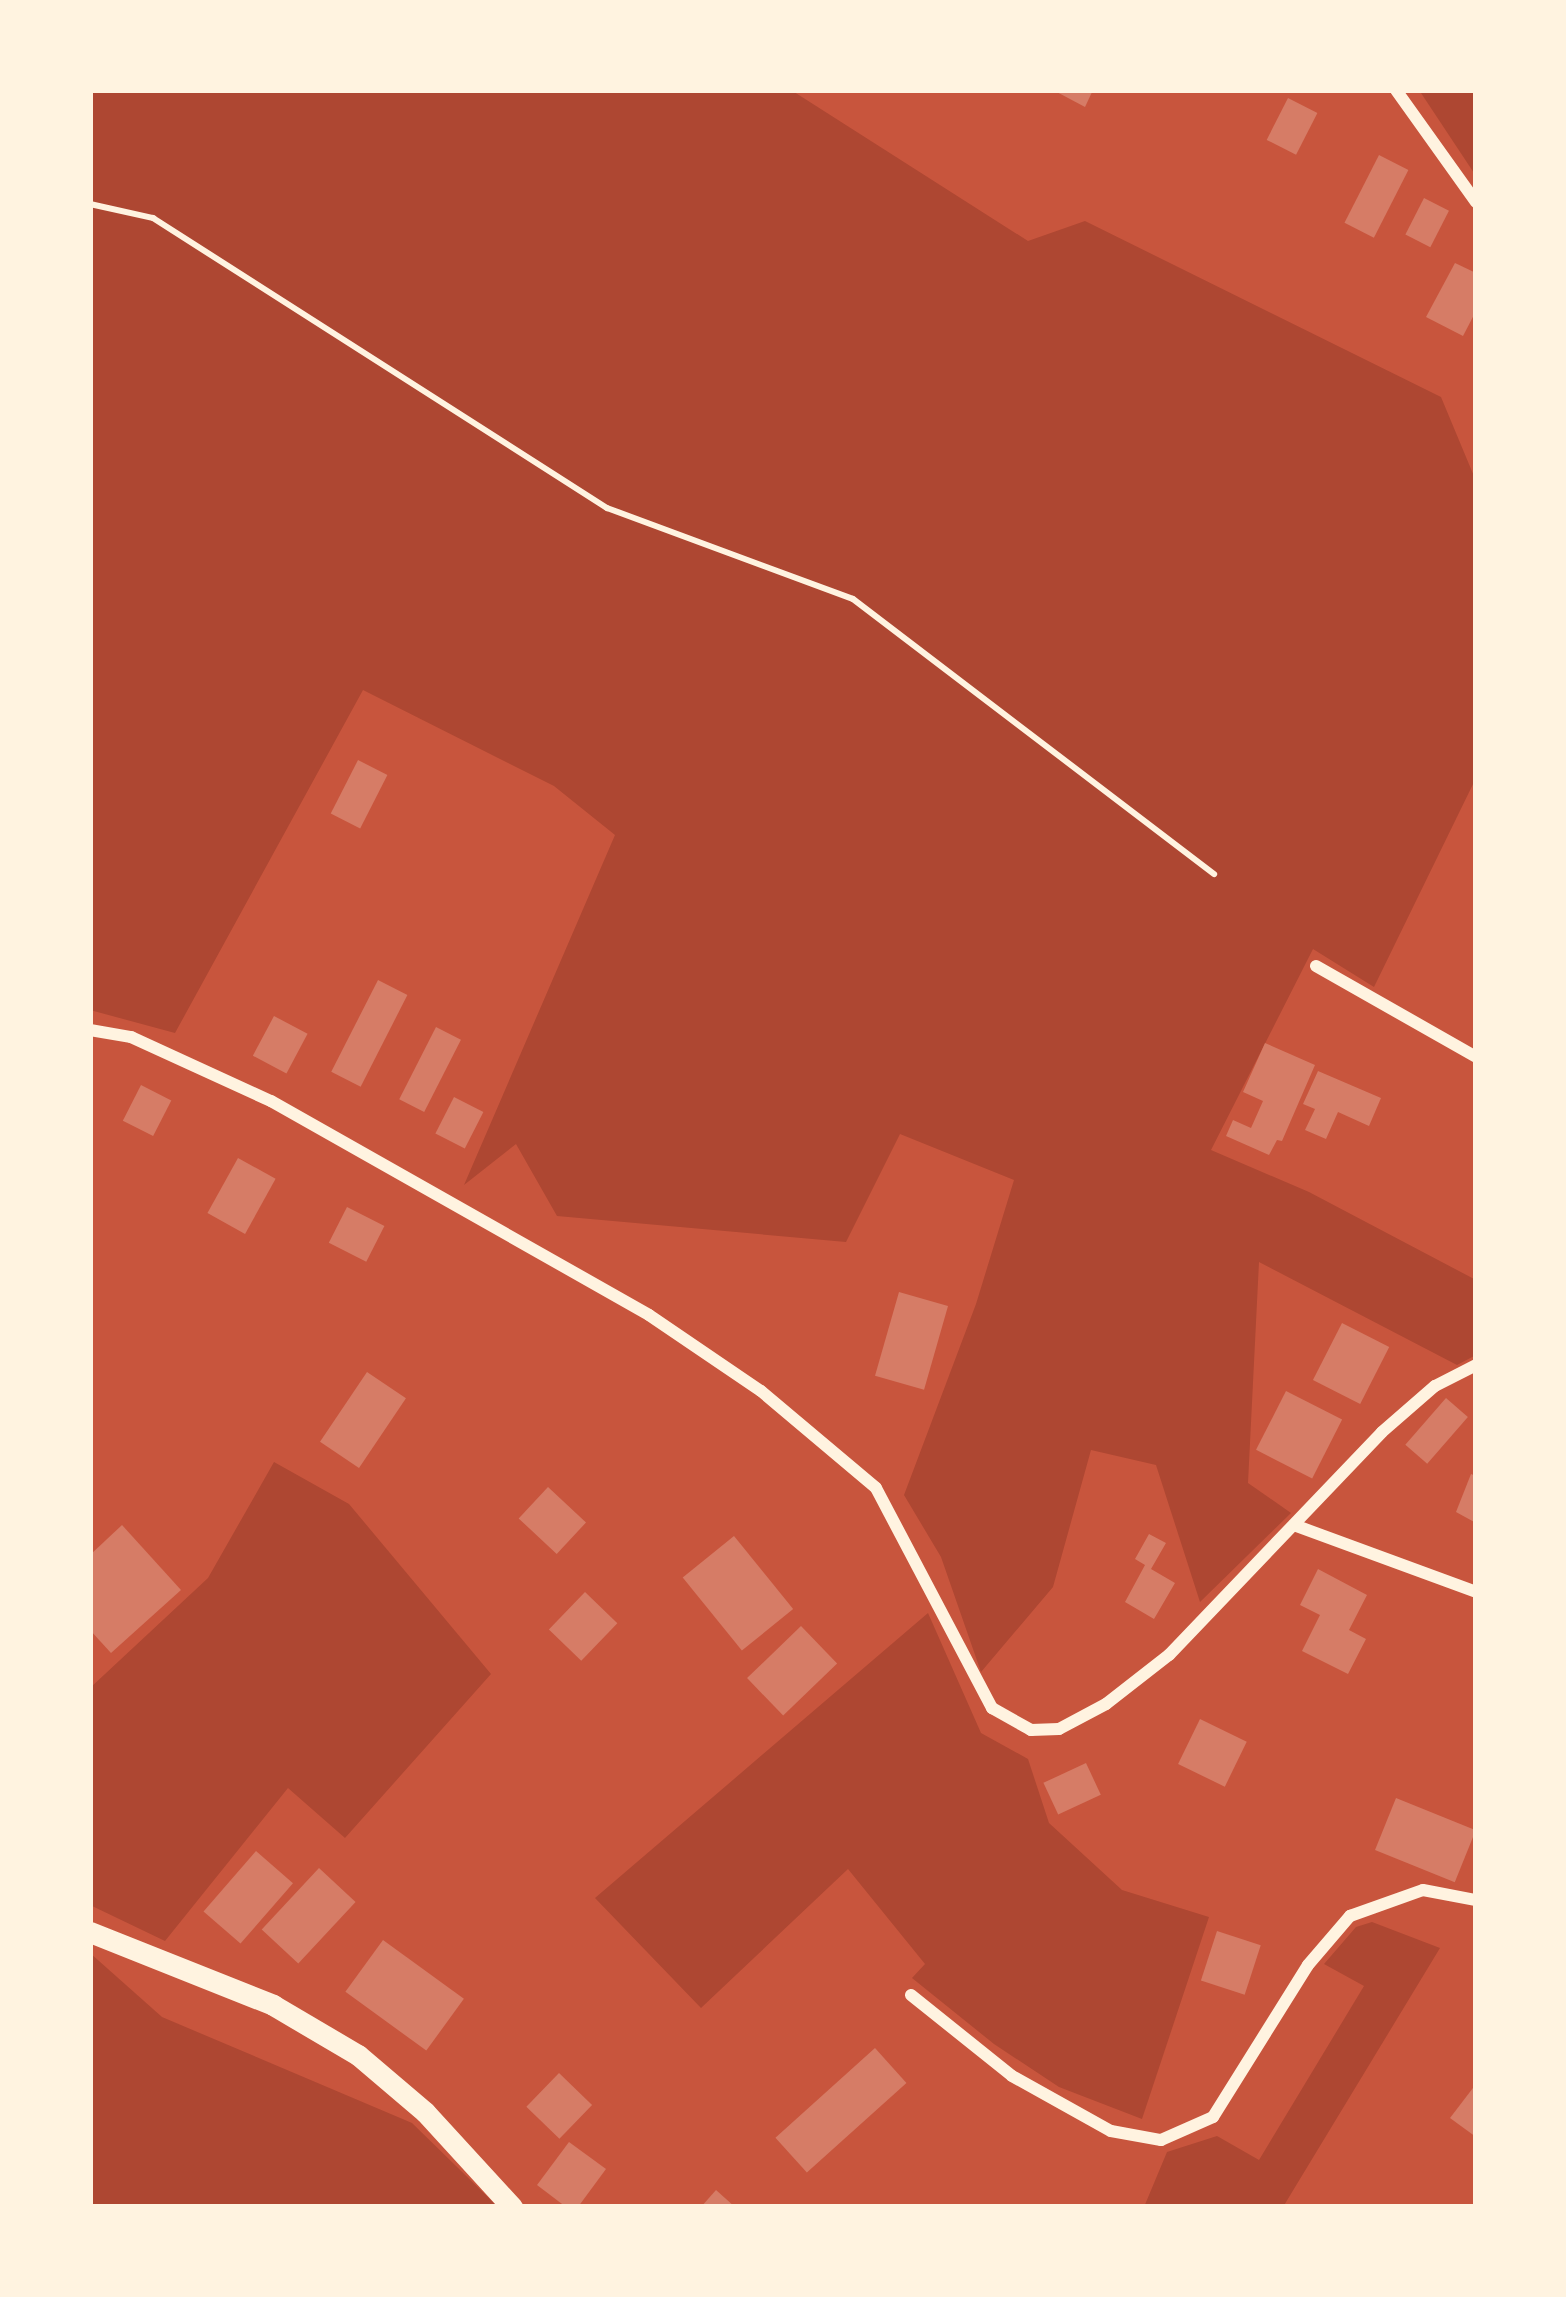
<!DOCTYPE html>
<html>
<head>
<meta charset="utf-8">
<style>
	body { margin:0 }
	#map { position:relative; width:1566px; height:2297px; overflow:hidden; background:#c8553d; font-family:"Alegreya Sans",sans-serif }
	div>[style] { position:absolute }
	.green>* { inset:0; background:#ae4732 }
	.building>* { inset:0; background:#d67c66; transform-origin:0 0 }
	.path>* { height:6px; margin:-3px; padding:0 3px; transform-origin:3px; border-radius:3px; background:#fff3e0 }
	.minor>* { height:12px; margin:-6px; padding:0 6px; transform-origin:6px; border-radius:6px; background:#fff3e0 }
	.tertiary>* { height:21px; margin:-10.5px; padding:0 10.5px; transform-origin:10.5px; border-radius:10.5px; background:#fff3e0 }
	span { translate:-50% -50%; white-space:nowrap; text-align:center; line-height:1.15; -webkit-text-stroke:12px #fff3e0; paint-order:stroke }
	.frame { position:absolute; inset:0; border:93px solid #fff3e0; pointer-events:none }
</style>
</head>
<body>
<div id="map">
	<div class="green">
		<div style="clip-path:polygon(90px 90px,791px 90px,1028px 241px,1085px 221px,1441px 397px,1476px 481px,1476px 778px,1374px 987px,1313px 949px,1211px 1150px,1309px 1192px,1476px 1280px,1476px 1355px,1457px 1365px,1259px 1262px,1248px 1483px,1291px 1513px,1200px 1602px,1156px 1465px,1091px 1450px,1053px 1587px,981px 1672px,941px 1557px,904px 1495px,976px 1304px,1014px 1180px,900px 1134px,846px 1242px,557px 1216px,516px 1144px,464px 1185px,615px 835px,554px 786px,363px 690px,175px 1033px,90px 1010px)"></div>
		<div style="clip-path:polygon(1419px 90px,1476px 90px,1476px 176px)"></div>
		<div style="clip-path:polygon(274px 1462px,349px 1504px,491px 1674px,345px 1838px,288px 1788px,165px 1941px,90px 1905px,90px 1688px,208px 1578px)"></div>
		<div style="clip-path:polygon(928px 1613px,981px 1733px,1028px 1759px,1049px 1823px,1122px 1890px,1209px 1917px,1142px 2119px,1059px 2087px,994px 2044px,912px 1978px,925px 1964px,848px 1869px,701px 2008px,595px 1898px)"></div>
		<div style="clip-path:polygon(1372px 1922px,1440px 1948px,1283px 2207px,1144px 2207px,1167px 2152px,1217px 2136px,1259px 2160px,1364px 1986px,1324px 1964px,1356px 1927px)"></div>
		<div style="clip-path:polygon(90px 1953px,162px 2017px,412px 2123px,498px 2207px,90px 2207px)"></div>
	</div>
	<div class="building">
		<div style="clip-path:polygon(1053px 90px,1093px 90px,1085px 107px)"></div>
		<div style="left:1288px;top:98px;width:33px;height:47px;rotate:27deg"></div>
		<div style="left:1379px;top:155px;width:33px;height:76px;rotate:27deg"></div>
		<div style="left:1424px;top:198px;width:28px;height:41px;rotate:27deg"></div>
		<div style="clip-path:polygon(1455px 263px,1476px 273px,1476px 311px,1463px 336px,1426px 317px)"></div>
		<div style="left:358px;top:760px;width:33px;height:60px;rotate:27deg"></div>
		<div style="left:378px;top:980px;width:33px;height:103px;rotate:27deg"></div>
		<div style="left:274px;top:1016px;width:38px;height:45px;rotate:28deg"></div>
		<div style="left:436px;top:1027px;width:28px;height:81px;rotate:27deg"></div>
		<div style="clip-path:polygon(1265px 1043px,1315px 1065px,1282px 1141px,1277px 1140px,1269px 1155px,1226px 1136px,1233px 1120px,1251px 1128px,1263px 1101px,1243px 1092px)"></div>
		<div style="clip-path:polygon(1318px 1071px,1381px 1098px,1369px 1126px,1338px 1112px,1326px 1139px,1305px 1130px,1315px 1109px,1303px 1104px)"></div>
		<div style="left:141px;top:1085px;width:34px;height:40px;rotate:27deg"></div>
		<div style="left:454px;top:1097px;width:33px;height:41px;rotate:27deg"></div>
		<div style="left:238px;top:1158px;width:43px;height:63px;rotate:29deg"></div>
		<div style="left:347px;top:1207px;width:42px;height:40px;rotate:27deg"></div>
		<div style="left:899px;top:1292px;width:51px;height:87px;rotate:16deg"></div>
		<div style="left:1342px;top:1323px;width:53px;height:64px;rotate:27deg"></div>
		<div style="left:367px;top:1372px;width:47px;height:84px;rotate:34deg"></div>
		<div style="left:1286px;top:1391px;width:63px;height:66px;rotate:27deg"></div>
		<div style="left:1446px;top:1398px;width:29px;height:62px;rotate:41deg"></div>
		<div style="clip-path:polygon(1471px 1474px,1476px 1476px,1476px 1523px,1456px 1512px)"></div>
		<div style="left:548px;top:1487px;width:52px;height:43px;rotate:43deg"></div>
		<div style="clip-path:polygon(122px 1525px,181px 1590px,111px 1653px,90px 1630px,90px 1555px)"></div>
		<div style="clip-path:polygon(1149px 1534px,1166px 1543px,1151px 1569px,1175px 1583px,1154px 1619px,1125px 1602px,1145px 1565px,1135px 1559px)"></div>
		<div style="left:734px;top:1536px;width:94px;height:66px;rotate:51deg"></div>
		<div style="clip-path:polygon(1318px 1569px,1367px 1595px,1349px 1630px,1366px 1639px,1348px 1674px,1302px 1651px,1320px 1615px,1300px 1605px)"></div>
		<div style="left:585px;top:1592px;width:45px;height:52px;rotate:44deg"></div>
		<div style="left:801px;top:1626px;width:52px;height:75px;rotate:46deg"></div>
		<div style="left:1200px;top:1719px;width:52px;height:50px;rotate:26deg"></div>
		<div style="left:1086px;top:1763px;width:35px;height:47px;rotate:65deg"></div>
		<div style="left:1396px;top:1798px;width:86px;height:56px;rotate:22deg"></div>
		<div style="left:256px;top:1851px;width:49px;height:80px;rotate:41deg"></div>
		<div style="left:319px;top:1868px;width:50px;height:84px;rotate:43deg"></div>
		<div style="left:1217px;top:1931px;width:46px;height:52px;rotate:18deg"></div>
		<div style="left:383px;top:1940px;width:100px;height:64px;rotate:36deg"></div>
		<div style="left:875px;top:2048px;width:47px;height:134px;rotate:48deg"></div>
		<div style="left:559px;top:2073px;width:46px;height:47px;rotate:44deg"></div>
		<div style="clip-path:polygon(1476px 2084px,1476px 2137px,1450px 2118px)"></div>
		<div style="clip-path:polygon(569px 2142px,606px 2169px,578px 2207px,566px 2207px,537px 2185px)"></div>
		<div style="clip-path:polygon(716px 2190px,735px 2207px,701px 2207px)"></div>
	</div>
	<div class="path">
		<div style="left:90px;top:204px;width:65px;rotate:12.5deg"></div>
		<div style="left:153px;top:218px;width:539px;rotate:32.57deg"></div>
		<div style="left:607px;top:508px;width:262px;rotate:20.3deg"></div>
		<div style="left:853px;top:599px;width:454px;rotate:37.3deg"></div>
	</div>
	<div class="minor">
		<div style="left:1396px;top:90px;width:138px;rotate:54.5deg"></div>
		<div style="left:1316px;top:966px;width:184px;rotate:29.6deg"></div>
		<div style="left:90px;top:1030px;width:42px;rotate:9.7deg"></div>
		<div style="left:131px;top:1037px;width:154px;rotate:24.6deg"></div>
		<div style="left:271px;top:1101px;width:434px;rotate:29.5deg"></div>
		<div style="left:649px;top:1315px;width:135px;rotate:34.2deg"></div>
		<div style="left:761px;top:1391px;width:150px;rotate:40.1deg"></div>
		<div style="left:876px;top:1488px;width:249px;rotate:62.2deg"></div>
		<div style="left:992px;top:1708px;width:45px;rotate:29.4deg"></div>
		<div style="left:1031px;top:1730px;width:28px;rotate:-2deg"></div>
		<div style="left:1059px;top:1729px;width:53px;rotate:-28deg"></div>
		<div style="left:1106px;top:1704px;width:80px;rotate:-37.9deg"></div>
		<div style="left:1169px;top:1655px;width:308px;rotate:-46.3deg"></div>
		<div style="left:1382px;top:1432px;width:70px;rotate:-41deg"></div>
		<div style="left:1435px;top:1386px;width:46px;rotate:-27.1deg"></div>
		<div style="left:1294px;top:1525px;width:194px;rotate:20.2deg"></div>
		<div style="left:911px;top:1995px;width:129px;rotate:38.7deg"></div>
		<div style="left:1012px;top:2076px;width:113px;rotate:29.1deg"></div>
		<div style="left:1111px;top:2131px;width:51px;rotate:10.2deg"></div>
		<div style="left:1161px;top:2140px;width:57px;rotate:-23.9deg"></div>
		<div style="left:1213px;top:2117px;width:179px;rotate:-58deg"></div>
		<div style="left:1308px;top:1965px;width:65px;rotate:-49.4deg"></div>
		<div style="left:1350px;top:1916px;width:77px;rotate:-19.6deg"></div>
		<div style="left:1423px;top:1890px;width:54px;rotate:10.7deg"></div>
	</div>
	<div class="tertiary">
		<div style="left:90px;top:1932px;width:197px;rotate:21.7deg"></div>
		<div style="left:273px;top:2005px;width:99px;rotate:30.5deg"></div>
		<div style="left:358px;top:2055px;width:88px;rotate:40.4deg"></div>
		<div style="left:425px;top:2112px;width:129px;rotate:47.5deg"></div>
	</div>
	<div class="frame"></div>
</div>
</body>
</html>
